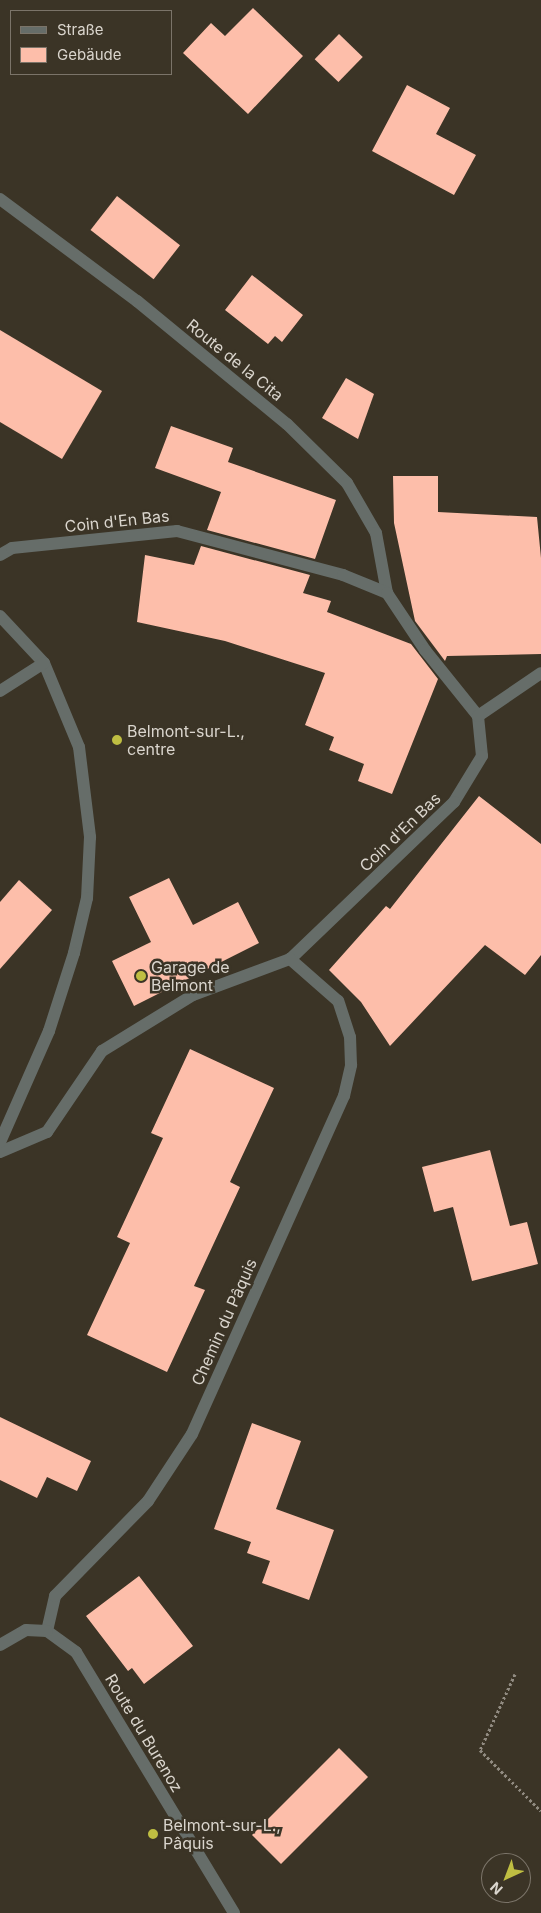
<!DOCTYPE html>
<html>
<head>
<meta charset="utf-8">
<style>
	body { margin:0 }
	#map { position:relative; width:541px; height:1913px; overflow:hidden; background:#3b3426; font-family:Inter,sans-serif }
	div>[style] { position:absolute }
	.building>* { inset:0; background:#fdbeaa; transform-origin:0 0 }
	.path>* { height:3px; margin-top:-1.5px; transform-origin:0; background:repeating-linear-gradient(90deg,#918b81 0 2.5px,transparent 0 5px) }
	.minor>* { height:12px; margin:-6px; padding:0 6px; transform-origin:6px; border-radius:6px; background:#666d69 }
	.dots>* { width:14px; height:14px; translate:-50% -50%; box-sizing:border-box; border:2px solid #3b3426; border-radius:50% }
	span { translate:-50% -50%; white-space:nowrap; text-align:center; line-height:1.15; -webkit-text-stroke:5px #3b3426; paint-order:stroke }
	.street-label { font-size:16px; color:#dad5cd }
	.poi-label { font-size:16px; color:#dad5cd }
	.left { translate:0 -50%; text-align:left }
	.legend { position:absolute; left:10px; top:10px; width:162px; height:65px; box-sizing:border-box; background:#3b3426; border:1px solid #7b7469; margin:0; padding:6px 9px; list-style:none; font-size:15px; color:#dad5cd }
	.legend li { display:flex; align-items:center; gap:10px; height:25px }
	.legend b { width:25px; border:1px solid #7b7469 }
	.north { position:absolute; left:481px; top:1853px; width:50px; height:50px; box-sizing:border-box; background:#3b3426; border:1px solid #7b7469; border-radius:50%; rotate:223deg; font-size:14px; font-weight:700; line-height:20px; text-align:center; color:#dad5cd }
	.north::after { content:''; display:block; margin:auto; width:18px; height:22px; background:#bfbe42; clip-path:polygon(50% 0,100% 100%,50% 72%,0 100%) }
</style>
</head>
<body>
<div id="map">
	<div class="building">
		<div style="clip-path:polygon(253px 8px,303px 56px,248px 114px,183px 53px,211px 23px,225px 36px)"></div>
		<div style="left:339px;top:34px;width:33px;height:35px;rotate:44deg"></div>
		<div style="clip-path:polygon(407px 85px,450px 108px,436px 134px,476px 155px,454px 195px,372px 151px)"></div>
		<div style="left:117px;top:196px;width:80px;height:43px;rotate:38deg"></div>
		<div style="clip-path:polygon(252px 275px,303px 315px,282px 342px,275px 336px,268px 344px,225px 310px)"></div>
		<div style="clip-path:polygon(0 330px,102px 391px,62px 459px,0 422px)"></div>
		<div style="clip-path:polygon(346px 378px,374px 394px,358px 439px,322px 418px)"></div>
		<div style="clip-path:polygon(171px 426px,233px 448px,228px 462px,336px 500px,315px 559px,207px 530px,221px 492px,155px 468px)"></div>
		<div style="clip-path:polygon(393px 476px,438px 476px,438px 512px,537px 517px,541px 558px,541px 654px,447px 656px,445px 661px,415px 621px,394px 523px)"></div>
		<div style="clip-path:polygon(201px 546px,310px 575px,303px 593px,331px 601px,327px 612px,411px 644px,438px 679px,392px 794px,358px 781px,364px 764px,329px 750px,334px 737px,305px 725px,325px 673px,225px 641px,137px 622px,145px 555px,194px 565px)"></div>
		<div style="clip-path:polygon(479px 796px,541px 844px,541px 955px,525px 975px,485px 945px,390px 1046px,361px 1002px,329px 970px,386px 906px,390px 909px)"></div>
		<div style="clip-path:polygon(169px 878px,193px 925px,238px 902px,259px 943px,134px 1006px,112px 961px,151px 942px,129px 897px)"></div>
		<div style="clip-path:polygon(19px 880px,52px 910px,0 969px,0 902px)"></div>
		<div style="clip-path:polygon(190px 1049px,274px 1088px,230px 1182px,240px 1187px,194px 1286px,205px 1290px,167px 1372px,87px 1335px,130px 1243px,117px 1237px,163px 1138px,151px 1133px)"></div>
		<div style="clip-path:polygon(490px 1150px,510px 1226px,527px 1222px,538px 1264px,472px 1281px,453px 1207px,434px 1212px,422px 1167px)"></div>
		<div style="clip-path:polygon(0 1417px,91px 1461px,77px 1491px,47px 1477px,37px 1498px,0 1480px)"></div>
		<div style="clip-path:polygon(252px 1423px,301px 1441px,276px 1509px,334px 1530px,309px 1600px,262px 1583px,270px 1561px,247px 1553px,251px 1542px,214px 1529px)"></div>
		<div style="clip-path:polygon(139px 1576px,193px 1646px,144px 1684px,132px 1668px,128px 1671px,86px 1616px)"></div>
		<div style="left:339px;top:1748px;width:41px;height:123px;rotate:45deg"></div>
	</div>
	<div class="path">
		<div style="left:515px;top:1674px;width:84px;rotate:114.7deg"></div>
		<div style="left:480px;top:1750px;width:86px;rotate:45deg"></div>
	</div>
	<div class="minor">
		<div style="left:0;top:199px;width:171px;rotate:36.7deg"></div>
		<div style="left:137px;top:301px;width:194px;rotate:39.4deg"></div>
		<div style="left:287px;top:424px;width:84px;rotate:44.5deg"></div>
		<div style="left:347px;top:483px;width:58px;rotate:59.9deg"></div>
		<div style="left:376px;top:533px;width:61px;rotate:79.6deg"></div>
		<div style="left:0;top:555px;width:14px;rotate:-30deg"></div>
		<div style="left:12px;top:548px;width:166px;rotate:-5.9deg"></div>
		<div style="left:177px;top:531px;width:172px;rotate:14.8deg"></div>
		<div style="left:343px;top:575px;width:48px;rotate:22.2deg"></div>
		<div style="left:387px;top:593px;width:69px;rotate:56.3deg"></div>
		<div style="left:425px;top:650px;width:85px;rotate:51.2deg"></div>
		<div style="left:478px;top:716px;width:40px;rotate:84.3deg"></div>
		<div style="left:482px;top:756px;width:54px;rotate:121.3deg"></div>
		<div style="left:454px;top:802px;width:227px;rotate:136.2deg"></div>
		<div style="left:290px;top:959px;width:103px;rotate:159.6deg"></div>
		<div style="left:193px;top:995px;width:107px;rotate:148.4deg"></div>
		<div style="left:102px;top:1051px;width:98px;rotate:124.2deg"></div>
		<div style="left:47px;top:1132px;width:51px;rotate:156.9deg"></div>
		<div style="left:0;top:616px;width:64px;rotate:46.9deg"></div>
		<div style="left:44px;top:663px;width:91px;rotate:67.4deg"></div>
		<div style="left:79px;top:747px;width:91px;rotate:83deg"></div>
		<div style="left:90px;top:837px;width:61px;rotate:92.8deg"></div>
		<div style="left:87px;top:898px;width:57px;rotate:103.3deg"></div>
		<div style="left:74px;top:953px;width:82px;rotate:107.8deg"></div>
		<div style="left:49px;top:1031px;width:121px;rotate:113.8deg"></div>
		<div style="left:0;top:691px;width:52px;rotate:-32.5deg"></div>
		<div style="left:478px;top:716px;width:76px;rotate:-34.3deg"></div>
		<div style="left:47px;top:1631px;width:36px;rotate:-77deg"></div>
		<div style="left:55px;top:1596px;width:133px;rotate:-45.6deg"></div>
		<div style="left:148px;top:1501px;width:80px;rotate:-56.7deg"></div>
		<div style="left:192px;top:1434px;width:371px;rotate:-65.8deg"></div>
		<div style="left:344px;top:1096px;width:32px;rotate:-77deg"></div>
		<div style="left:351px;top:1065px;width:28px;rotate:-92deg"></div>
		<div style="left:350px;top:1037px;width:38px;rotate:-108deg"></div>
		<div style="left:338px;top:1001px;width:64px;rotate:-138.8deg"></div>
		<div style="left:47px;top:1631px;width:36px;rotate:36deg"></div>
		<div style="left:76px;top:1652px;width:305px;rotate:58.8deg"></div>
		<div style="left:0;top:1645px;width:30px;rotate:-30deg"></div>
		<div style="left:26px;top:1630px;width:21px;rotate:3deg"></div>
	</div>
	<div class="dots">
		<div style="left:117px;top:740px;background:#bfbe42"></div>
		<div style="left:141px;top:976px;background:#bfbe42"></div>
		<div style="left:153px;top:1834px;background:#bfbe42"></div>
	</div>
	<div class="street-label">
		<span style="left:235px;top:360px;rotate:39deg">Route de la Cita</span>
		<span style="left:117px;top:521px;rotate:-6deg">Coin d'En Bas</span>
		<span style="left:400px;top:832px;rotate:-44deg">Coin d'En Bas</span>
		<span style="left:224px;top:1322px;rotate:-66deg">Chemin du Pâquis</span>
		<span style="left:144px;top:1733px;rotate:59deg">Route du Burenoz</span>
	</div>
	<div class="poi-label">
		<span class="left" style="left:127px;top:740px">Belmont-sur-L.,<br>centre</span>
		<span class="left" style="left:151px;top:976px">Garage de<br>Belmont</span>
		<span class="left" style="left:163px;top:1834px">Belmont-sur-L.,<br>Pâquis</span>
	</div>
	<ul class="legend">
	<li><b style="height:6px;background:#666d69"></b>Straße</li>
	<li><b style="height:14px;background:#fdbeaa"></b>Gebäude</li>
	</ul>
	<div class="north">N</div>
</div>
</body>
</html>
